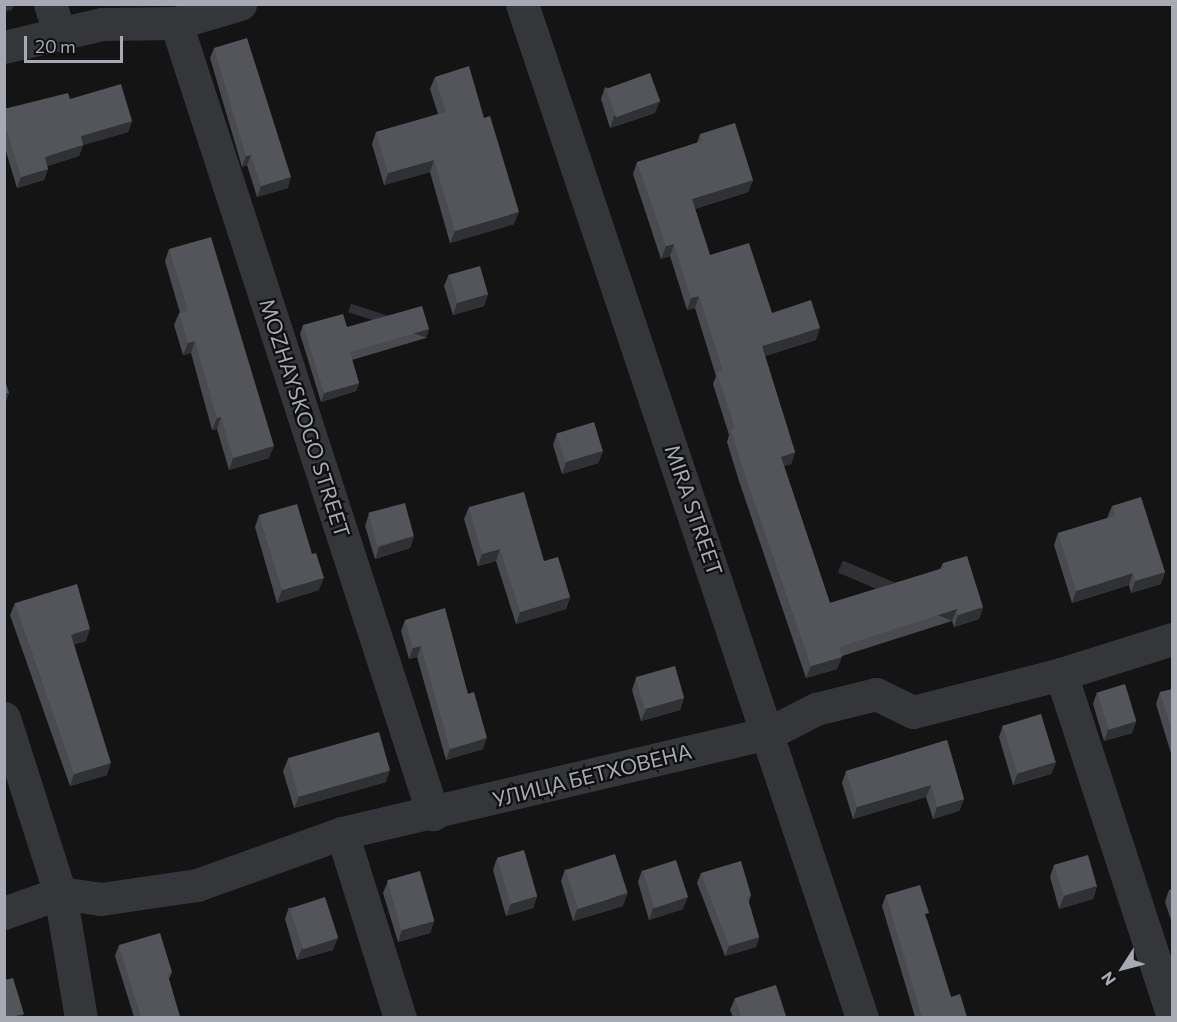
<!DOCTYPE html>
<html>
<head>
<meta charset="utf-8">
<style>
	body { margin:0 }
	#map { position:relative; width:1177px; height:1022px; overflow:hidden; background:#141415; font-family:Commissioner,sans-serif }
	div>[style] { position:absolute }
	.street>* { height:33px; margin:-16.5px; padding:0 16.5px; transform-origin:16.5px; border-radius:16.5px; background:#35363a }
	.wall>* { inset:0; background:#4a4b50 }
	.shaded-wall>* { inset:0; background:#303134; transform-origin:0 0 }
	.building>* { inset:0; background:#54555a; transform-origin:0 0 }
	span { translate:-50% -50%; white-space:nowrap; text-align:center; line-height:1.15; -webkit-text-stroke:4.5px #0f0f10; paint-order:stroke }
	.street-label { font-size:21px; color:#a7aab4 }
	.frame { position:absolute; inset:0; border:6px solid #a7aab4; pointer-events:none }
	.north { position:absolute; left:1093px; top:938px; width:60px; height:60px; -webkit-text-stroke:4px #0f0f10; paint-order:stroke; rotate:234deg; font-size:16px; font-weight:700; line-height:24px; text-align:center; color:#a7aab4 }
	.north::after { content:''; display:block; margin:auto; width:21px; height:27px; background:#a7aab4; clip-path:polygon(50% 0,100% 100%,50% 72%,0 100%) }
	.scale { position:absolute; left:24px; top:36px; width:99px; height:27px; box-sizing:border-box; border:3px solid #a7aab4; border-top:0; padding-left:8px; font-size:18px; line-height:21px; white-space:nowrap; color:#a7aab4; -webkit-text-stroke:4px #0f0f10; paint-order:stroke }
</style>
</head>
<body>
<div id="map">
	<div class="street">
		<div style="left:50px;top:4px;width:32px;rotate:72deg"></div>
		<div style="left:522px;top:4px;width:1069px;rotate:71.46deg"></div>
		<div style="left:176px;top:23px;width:832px;rotate:72deg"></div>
		<div style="left:4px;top:47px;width:101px;rotate:-13.2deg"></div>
		<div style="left:102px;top:24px;width:74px;rotate:-0.8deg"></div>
		<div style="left:176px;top:23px;width:67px;rotate:-16.5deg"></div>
		<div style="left:1061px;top:674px;width:358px;rotate:71.9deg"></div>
		<div style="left:4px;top:718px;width:184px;rotate:72.3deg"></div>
		<div style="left:60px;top:893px;width:127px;rotate:80.5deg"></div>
		<div style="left:342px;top:833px;width:194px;rotate:72.6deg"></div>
		<div style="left:4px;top:913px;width:59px;rotate:-19.7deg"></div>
		<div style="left:60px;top:893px;width:41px;rotate:8.3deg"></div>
		<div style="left:101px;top:899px;width:97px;rotate:-8.3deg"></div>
		<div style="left:197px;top:885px;width:154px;rotate:-19.7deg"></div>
		<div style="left:342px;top:833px;width:439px;rotate:-13.2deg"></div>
		<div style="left:769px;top:733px;width:53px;rotate:-27.1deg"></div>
		<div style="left:816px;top:709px;width:62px;rotate:-14deg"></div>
		<div style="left:876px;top:694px;width:41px;rotate:25.9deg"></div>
		<div style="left:913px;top:712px;width:153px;rotate:-14.4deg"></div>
		<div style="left:1061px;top:674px;width:116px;rotate:-17.5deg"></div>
	</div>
	<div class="wall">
		<div style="clip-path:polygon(214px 48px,288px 188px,257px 197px,247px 165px,242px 167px,210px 58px)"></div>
		<div style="clip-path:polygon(435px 77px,514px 224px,450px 243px,430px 172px,384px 185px,372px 144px,376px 132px,438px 114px,430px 89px)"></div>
		<div style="clip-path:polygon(605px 87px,655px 113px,610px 128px,601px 99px)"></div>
		<div style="clip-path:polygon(70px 99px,132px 121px,128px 132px,83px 145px,79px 156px,47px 166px,48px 169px,44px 180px,17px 188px,4px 145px,4px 109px)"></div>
		<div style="clip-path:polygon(700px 134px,753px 180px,748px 192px,695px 209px,710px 255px,772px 313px,816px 340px,765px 356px,795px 452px,791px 464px,784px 466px,830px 603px,940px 569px,943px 563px,983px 607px,979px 619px,954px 627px,952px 621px,842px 656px,837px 669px,806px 678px,739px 481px,727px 442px,729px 435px,713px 384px,716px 376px,695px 308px,687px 310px,670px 256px,661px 259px,633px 174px,637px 162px,697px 143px)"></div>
		<div style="clip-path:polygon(169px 249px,269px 458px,229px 470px,217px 429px,212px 430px,191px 353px,183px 355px,174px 325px,179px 313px,180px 313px,165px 261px)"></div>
		<div style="clip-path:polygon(449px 274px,488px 294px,484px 306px,453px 315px,444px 286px)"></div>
		<div style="clip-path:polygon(303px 325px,347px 327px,429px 329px,426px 338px,352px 360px,359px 383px,356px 391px,321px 402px,300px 334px)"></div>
		<div style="clip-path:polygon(557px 433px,603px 451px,598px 463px,562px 474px,553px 445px)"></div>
		<div style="clip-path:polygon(1112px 506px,1165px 572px,1161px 584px,1131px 593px,1129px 585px,1072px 603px,1054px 545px,1058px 533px,1107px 518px)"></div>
		<div style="clip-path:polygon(469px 507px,544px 561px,570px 597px,566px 609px,516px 624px,496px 561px,478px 566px,464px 519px)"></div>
		<div style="clip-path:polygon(369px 514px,414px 536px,410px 548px,375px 559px,365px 526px)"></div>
		<div style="clip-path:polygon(259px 515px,319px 590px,277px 603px,255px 527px)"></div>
		<div style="clip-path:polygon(15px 603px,86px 641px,74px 644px,107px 775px,70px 786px,10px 615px)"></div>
		<div style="clip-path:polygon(405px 620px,468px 694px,483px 749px,446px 760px,417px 657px,409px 659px,401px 631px)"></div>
		<div style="clip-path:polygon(636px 678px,684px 698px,680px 710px,641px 721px,632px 690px)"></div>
		<div style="clip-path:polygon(1173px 689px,1173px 760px,1156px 704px,1160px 692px)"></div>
		<div style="clip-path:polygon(1097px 692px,1136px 721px,1132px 733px,1104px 741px,1093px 704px)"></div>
		<div style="clip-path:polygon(1003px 725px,1056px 762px,1051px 774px,1013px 785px,999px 737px)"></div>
		<div style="clip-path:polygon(947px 740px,964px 799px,959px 811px,933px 819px,926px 797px,853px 819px,842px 783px,846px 771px)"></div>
		<div style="clip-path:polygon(288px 759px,386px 782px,294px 808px,283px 771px)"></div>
		<div style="clip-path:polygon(497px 858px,537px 896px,533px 908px,506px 916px,493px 870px)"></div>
		<div style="clip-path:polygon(1054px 865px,1097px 886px,1093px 899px,1059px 909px,1050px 877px)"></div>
		<div style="clip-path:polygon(565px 869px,623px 906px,573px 921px,561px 881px)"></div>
		<div style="clip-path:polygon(642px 870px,683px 909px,649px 920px,638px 882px)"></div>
		<div style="clip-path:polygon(701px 873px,751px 895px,749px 902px,759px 937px,756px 947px,725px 956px,697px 883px)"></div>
		<div style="clip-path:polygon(388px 881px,434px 921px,430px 933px,398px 942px,383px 893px)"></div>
		<div style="clip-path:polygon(1173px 889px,1173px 926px,1165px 902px,1169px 890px)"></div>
		<div style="clip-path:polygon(886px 895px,927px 919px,951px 997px,967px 1017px,915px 1017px,882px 906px)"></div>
		<div style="clip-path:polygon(289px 907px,333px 950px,297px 960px,285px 919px)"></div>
		<div style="clip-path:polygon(119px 945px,172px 972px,169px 979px,180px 1017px,134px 1017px,115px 956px)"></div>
		<div style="clip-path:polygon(735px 998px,785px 1017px,733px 1017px,730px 1010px)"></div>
	</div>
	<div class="shaded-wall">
		<div style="clip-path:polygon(12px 4px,14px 4px,12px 10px,4px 12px,4px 7px)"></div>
		<div style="clip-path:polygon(660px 101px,655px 113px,610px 128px,614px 116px)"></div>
		<div style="clip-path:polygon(132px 121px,128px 132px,83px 145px,79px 156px,41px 168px,45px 157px,81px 136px)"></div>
		<div style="clip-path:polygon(251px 155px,247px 165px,242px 167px,246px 156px)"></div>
		<div style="clip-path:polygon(434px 160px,430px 172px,384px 185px,388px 173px)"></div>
		<div style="clip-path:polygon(48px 169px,44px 180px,17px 188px,21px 177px)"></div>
		<div style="clip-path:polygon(291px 177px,288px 188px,257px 197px,261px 186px)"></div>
		<div style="clip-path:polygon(753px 180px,748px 192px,688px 211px,692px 199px)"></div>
		<div style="clip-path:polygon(519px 212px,514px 224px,450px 243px,455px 231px)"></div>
		<div style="clip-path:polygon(674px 244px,670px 256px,661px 259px,666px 246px)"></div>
		<div style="clip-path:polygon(488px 294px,484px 306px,453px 315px,457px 303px)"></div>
		<div style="clip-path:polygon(699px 296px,695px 308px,687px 310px,691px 298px)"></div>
		<div style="clip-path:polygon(820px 328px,816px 340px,758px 358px,762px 346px)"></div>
		<div style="left:429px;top:329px;width:9px;height:82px;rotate:108deg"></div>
		<div style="clip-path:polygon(195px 341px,191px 353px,183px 355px,188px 343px)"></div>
		<div style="clip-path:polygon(359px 383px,356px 391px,321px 402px,324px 393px)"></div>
		<div style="clip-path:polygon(9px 393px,5px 405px,4px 405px,4px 394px)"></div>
		<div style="clip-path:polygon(221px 417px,217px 429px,212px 430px,217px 418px)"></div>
		<div style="clip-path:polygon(274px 446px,269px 458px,229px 470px,233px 458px)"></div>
		<div style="clip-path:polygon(603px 451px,598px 463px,562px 474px,566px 462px)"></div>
		<div style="clip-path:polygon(795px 452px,791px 464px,776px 469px,781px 457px)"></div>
		<div style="clip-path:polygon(414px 536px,410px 548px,375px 559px,379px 547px)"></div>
		<div style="clip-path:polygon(500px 549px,496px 561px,478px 566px,482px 554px)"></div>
		<div style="clip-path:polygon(1165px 572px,1161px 584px,1131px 593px,1135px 581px)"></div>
		<div style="clip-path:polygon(1133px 573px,1129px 585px,1072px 603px,1076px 591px)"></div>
		<div style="clip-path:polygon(324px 578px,319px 590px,277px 603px,282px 590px)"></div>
		<div style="clip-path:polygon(570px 597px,566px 609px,516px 624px,520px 612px)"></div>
		<div style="clip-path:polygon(983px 607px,979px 619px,954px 627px,958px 615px)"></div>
		<div style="left:957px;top:609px;width:13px;height:124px;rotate:113deg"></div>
		<div style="clip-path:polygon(90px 629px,86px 641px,66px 647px,71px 635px)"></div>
		<div style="clip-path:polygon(421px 646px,417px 657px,409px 659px,413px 648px)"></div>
		<div style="clip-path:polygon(842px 657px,837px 669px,806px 678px,811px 666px)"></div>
		<div style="clip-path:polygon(684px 698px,680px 710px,641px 721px,646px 709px)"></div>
		<div style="clip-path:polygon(1136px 721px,1132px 733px,1104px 741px,1108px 729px)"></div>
		<div style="clip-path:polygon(487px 738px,483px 749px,446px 760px,450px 749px)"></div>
		<div style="clip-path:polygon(1056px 762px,1051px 774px,1013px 785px,1018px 773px)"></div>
		<div style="clip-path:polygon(111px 763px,107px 775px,70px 786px,74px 774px)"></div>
		<div style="clip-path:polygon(390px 770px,386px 782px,294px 808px,299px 796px)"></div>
		<div style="clip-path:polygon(931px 785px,926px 797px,853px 819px,857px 807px)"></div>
		<div style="clip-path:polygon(964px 799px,959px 811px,933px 819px,937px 807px)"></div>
		<div style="clip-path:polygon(1097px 886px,1093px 899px,1059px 909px,1064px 896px)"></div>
		<div style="clip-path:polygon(628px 893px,623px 906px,573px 921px,577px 909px)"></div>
		<div style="clip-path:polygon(537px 896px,533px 908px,506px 916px,511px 904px)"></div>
		<div style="clip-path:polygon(688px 897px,683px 909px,649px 920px,653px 908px)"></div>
		<div style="clip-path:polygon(434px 921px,430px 933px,398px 942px,402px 930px)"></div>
		<div style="clip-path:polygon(759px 937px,756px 947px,725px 956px,729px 946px)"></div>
		<div style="clip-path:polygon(338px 938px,333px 950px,297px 960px,302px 948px)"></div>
		<div style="clip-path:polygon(24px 1014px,22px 1017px,11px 1017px)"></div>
	</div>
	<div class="building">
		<div style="clip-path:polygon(247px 38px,291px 177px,261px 186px,251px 155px,246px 156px,214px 48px)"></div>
		<div style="clip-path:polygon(469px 66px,484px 118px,490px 116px,519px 212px,455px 231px,434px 160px,388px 173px,376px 132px,446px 112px,435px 77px)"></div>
		<div style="left:650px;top:73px;width:30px;height:47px;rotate:70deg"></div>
		<div style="clip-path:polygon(121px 84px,132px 121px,81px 136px,83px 145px,45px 157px,48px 169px,21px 177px,4px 121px,4px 109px,68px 93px,70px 99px)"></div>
		<div style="clip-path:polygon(735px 123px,753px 180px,692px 199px,710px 255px,749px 243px,772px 313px,811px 300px,820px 328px,762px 346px,795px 452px,781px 457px,830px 603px,944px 568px,943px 563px,967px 556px,983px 607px,958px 615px,957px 609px,839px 647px,842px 657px,811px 666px,743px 469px,731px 430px,735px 428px,717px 372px,723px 371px,699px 296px,691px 298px,674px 244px,666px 246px,637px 162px,702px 141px,700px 134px)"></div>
		<div style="clip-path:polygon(211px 237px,274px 446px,233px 458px,221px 417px,217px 418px,195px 341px,188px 343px,179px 313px,188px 311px,169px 249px)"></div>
		<div style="left:480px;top:266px;width:29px;height:32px;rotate:74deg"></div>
		<div style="clip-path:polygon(422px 306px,429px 329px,350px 352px,359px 383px,324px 393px,303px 325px,343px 314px,347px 327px)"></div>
		<div style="clip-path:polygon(4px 377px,9px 393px,4px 394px)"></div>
		<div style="left:594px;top:422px;width:30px;height:39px;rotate:73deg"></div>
		<div style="clip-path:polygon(524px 492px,544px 561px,558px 557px,570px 597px,520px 612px,500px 549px,482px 554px,469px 507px)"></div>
		<div style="clip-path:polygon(1141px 497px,1165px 572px,1135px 581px,1133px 573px,1076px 591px,1058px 533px,1115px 516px,1112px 506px)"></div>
		<div style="left:405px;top:503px;width:34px;height:38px;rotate:75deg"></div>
		<div style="clip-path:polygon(297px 504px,312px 554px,316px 553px,324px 578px,282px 590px,259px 515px)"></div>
		<div style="clip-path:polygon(77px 584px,90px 629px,71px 635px,111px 763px,74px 774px,15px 603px)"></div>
		<div style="clip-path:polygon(445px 608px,468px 694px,474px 692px,487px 738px,450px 749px,421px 646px,413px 648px,405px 620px)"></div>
		<div style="left:675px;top:666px;width:33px;height:41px;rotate:74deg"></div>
		<div style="left:1125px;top:684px;width:39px;height:29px;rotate:73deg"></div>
		<div style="clip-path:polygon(1173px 689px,1173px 734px,1160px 692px)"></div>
		<div style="left:1041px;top:714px;width:50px;height:40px;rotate:73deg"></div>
		<div style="left:379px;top:732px;width:40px;height:95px;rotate:74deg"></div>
		<div style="clip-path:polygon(947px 740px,964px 799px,937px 807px,931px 785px,857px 807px,846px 771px)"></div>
		<div style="left:524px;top:850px;width:48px;height:28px;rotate:74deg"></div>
		<div style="left:615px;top:854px;width:41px;height:52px;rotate:72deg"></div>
		<div style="left:1088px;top:855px;width:32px;height:35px;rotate:74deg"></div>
		<div style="left:676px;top:860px;width:39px;height:35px;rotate:72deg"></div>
		<div style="clip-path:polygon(741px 861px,751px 895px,747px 897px,759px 937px,729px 946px,701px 873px)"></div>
		<div style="left:420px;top:871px;width:52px;height:34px;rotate:74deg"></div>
		<div style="clip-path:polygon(920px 885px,929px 913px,925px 914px,951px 997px,960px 994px,967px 1017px,922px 1017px,886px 895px)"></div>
		<div style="clip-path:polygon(1173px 889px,1173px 900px,1169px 890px)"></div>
		<div style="left:325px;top:897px;width:43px;height:37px;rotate:72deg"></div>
		<div style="clip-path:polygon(160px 933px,172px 972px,167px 973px,180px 1017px,141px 1017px,119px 945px)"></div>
		<div style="clip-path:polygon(13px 978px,24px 1014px,11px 1017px,4px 1017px,4px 980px)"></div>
		<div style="clip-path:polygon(776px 985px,786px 1016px,781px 1017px,741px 1017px,735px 998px)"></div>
	</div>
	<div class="street-label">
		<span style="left:305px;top:418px;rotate:72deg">MOZHAYSKOGO STREET</span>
		<span style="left:694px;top:510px;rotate:71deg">MIRA STREET</span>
		<span style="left:592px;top:775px;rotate:-14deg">УЛИЦА БЕТХОВЕНА</span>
	</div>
	<div class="frame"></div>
	<div class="north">N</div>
	<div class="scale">20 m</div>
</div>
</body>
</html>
